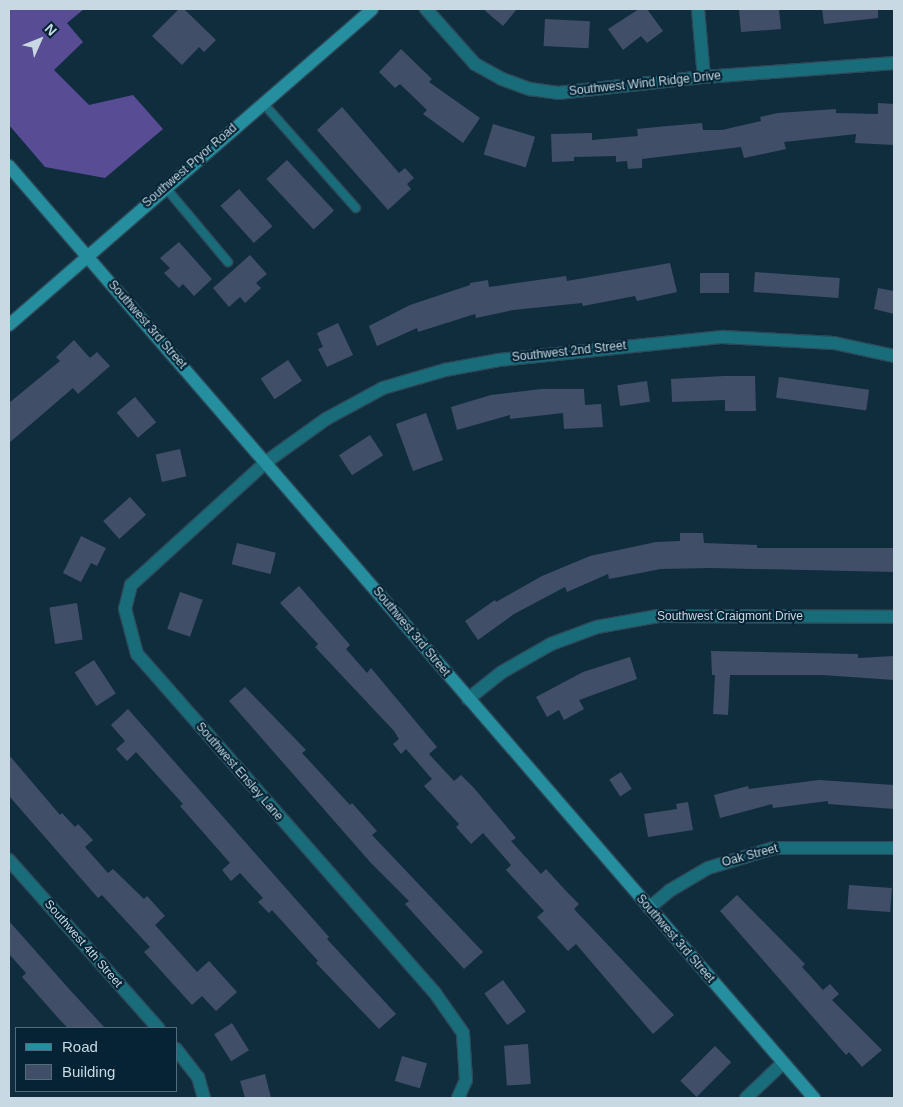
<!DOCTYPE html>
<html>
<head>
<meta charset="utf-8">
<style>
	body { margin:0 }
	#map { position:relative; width:903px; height:1107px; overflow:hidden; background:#102d3e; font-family:Helvetica,sans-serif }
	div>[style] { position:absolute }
	.forest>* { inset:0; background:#584c94 }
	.building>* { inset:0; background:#404e68; transform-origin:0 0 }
	.roads { filter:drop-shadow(1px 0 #2d4958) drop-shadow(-1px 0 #2d4958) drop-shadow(0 1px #2d4958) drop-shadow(0 -1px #2d4958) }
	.lane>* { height:8px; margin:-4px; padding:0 4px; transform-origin:4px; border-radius:4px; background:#196d7a }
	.street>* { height:12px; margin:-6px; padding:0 6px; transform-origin:6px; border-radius:6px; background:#196d7a }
	.secondary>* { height:12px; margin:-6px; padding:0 6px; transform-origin:6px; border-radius:6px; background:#258f9f }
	span { translate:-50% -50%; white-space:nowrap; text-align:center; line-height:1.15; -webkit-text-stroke:4px #052334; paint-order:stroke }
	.street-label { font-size:12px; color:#c8d9e3 }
	.frame { position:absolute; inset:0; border:10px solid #c8d9e3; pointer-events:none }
	.legend { position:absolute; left:15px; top:1027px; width:162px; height:65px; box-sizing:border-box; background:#052334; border:1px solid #536c7a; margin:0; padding:6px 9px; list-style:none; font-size:15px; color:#c8d9e3 }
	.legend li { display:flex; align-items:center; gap:10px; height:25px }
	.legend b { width:25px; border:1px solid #536c7a }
	.north { position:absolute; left:15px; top:15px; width:50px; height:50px; -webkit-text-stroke:4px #052334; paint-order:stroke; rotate:46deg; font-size:14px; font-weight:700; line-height:20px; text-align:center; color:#c8d9e3 }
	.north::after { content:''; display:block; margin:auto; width:18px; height:22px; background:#c8d9e3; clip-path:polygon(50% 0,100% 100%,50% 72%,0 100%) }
</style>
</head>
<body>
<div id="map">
	<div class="forest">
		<div style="clip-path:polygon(9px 9px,84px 9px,67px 23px,83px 42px,54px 70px,89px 105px,133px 95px,163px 129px,105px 178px,45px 167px,9px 125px)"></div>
	</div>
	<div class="building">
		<div style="clip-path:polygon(179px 9px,184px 9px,216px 40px,204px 52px,199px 47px,182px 65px,152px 36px)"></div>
		<div style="clip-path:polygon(483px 9px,517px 9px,503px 26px)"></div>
		<div style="clip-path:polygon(639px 9px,647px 9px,663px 31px,647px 43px,641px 36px,623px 50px,608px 29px)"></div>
		<div style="clip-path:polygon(739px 9px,779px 9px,781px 29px,741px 32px)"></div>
		<div style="clip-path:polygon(822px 9px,878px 9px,878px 18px,824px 24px)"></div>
		<div style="left:545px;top:19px;width:45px;height:27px;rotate:3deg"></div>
		<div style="clip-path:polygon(401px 49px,432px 79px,429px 82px,480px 118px,463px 143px,423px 114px,427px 110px,400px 84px,395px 88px,379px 72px)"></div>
		<div style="clip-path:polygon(878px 103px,894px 104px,894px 145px,855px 143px,856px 134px,784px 142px,786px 149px,744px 158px,741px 147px,642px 159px,642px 168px,628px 169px,627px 161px,616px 162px,616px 156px,574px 157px,574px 161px,552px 162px,551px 134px,592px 133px,592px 140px,638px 136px,637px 129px,657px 127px,702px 123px,703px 130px,722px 130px,761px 121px,760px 117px,778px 113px,836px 109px,836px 113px,878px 114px)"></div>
		<div style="clip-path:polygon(342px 107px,399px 173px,405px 168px,414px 178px,407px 184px,411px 189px,388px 210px,317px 130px)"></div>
		<div style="left:493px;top:124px;width:44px;height:32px;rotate:17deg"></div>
		<div style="left:287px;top:160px;width:69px;height:28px;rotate:47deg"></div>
		<div style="left:239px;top:189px;width:50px;height:25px;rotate:48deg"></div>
		<div style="clip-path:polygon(179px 242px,212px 279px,194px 296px,183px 284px,179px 288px,164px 273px,170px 268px,160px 258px)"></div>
		<div style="clip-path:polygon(250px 255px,267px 274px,256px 283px,261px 288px,245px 303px,240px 297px,229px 307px,213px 288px)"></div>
		<div style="clip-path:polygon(670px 263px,677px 292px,637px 301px,635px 296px,583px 306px,582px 303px,513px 310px,476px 318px,475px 314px,418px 332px,417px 328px,377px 346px,369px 326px,410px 305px,470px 285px,470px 283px,488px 280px,489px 287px,566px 276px,567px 281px)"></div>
		<div style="left:755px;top:272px;width:85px;height:20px;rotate:4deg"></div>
		<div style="left:700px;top:273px;width:29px;height:20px"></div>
		<div style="clip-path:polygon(878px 288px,894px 291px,894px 314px,874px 309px)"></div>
		<div style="clip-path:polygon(338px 323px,353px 355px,327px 367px,318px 349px,323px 347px,317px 333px)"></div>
		<div style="clip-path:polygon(74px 340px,90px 358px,97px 352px,110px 366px,78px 394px,73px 388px,9px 443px,9px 403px,60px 361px,56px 357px)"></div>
		<div style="left:288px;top:360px;width:25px;height:33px;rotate:56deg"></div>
		<div style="clip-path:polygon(724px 376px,755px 376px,756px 411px,725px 411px,725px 400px,672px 402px,671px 379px)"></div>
		<div style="left:779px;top:377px;width:91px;height:21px;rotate:8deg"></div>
		<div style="left:647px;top:381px;width:21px;height:30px;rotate:82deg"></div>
		<div style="clip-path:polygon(541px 389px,584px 389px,585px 405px,601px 404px,603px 427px,564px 429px,563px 413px,510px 419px,510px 415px,457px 430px,451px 407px,491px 395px)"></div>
		<div style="left:135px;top:397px;width:33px;height:24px;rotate:50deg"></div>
		<div style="left:426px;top:413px;width:50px;height:32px;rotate:70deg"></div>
		<div style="left:370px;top:435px;width:24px;height:37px;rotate:57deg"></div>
		<div style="left:180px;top:449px;width:28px;height:25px;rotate:77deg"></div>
		<div style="left:130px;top:497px;width:24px;height:36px;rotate:48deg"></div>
		<div style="clip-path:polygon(680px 533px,703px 533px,704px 543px,757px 545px,757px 548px,894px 548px,894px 572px,711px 568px,661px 569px,609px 579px,608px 574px,567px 592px,565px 587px,514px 614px,478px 640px,465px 621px,495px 600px,496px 602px,542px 576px,590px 556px,656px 542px,680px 541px)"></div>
		<div style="clip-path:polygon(81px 536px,106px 548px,97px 566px,91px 563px,81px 582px,63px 573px)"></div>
		<div style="left:237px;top:543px;width:40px;height:22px;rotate:14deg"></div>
		<div style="clip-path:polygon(299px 586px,350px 645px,346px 649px,367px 673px,371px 668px,437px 747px,429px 754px,454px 781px,461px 775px,474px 788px,516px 838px,511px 841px,541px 874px,546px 869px,566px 891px,579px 904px,574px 909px,674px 1015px,653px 1034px,576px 944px,568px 951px,537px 917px,544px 911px,506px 870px,511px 865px,483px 833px,471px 844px,456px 827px,459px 824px,424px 786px,432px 779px,406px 749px,401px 754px,393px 744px,399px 739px,394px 731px,315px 647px,318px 644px,280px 603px)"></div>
		<div style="left:180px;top:592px;width:24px;height:39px;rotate:19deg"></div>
		<div style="left:77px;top:603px;width:37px;height:28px;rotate:81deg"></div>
		<div style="clip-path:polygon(711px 651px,858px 654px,858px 658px,894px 656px,894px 680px,822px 675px,730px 675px,728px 715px,713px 714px,715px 675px,712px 675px)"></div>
		<div style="clip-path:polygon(630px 657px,637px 679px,579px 700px,584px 709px,564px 720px,559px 710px,547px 717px,536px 697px,583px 672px)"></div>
		<div style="left:94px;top:660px;width:40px;height:23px;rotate:57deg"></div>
		<div style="clip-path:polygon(245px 687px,306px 750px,302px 753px,350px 805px,352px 803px,377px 831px,372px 835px,483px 952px,464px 969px,405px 904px,409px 901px,371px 863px,229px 701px)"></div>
		<div style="clip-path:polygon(128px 709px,329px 937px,327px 939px,396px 1014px,379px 1029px,316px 963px,318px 961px,272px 910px,269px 913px,258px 902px,263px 898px,240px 873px,231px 881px,222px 870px,230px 863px,180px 806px,183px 804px,136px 752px,127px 761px,116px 749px,125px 741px,111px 725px)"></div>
		<div style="clip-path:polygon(9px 755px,60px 815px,62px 813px,75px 827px,78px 824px,93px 840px,85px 847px,108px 873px,113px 869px,144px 899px,147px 896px,165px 916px,155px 925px,197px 972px,209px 961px,237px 992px,216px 1011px,202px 996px,192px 1005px,144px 952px,150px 947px,102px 895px,98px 898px,9px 796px)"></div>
		<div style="left:621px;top:772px;width:20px;height:14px;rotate:57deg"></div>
		<div style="clip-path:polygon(819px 780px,894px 785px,894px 809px,828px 804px,828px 801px,773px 808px,772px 804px,720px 818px,714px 795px,748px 786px,749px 789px)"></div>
		<div style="clip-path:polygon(688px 802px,693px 830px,648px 837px,644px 814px,677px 809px,676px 804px)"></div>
		<div style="left:849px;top:885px;width:43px;height:24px;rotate:4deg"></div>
		<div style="clip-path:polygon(737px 895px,805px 964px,802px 967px,823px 990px,830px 984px,839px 994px,832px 1000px,882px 1050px,862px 1067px,849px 1052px,846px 1055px,720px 911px)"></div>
		<div style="clip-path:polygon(9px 921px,70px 990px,105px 1028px,68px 1028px,59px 1019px,22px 977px,26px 973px,9px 954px)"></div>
		<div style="left:503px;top:980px;width:39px;height:23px;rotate:54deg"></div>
		<div style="left:232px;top:1023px;width:32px;height:21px;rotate:58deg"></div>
		<div style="left:528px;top:1044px;width:40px;height:24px;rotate:86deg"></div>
		<div style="left:715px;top:1046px;width:23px;height:49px;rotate:45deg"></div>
		<div style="left:402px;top:1056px;width:26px;height:26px;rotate:16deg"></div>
		<div style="clip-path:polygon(265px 1074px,271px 1098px,245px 1098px,240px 1081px)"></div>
	</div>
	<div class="roads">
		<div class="lane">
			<div style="left:263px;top:103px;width:140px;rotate:48.5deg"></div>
			<div style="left:165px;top:187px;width:98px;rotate:50deg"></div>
		</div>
		<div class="street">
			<div style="left:426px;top:9px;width:74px;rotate:48.3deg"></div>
			<div style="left:475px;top:64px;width:31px;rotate:29deg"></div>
			<div style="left:502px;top:79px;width:30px;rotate:20deg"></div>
			<div style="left:530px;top:89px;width:28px;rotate:8deg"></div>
			<div style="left:558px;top:93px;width:147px;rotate:-6.3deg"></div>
			<div style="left:704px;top:77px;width:191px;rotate:-4.2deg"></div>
			<div style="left:698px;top:9px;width:68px;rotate:85deg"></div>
			<div style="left:468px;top:699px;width:43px;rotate:-38.5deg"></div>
			<div style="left:502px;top:672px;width:56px;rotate:-29.7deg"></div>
			<div style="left:551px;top:644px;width:49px;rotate:-20.3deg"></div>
			<div style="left:597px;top:627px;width:62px;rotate:-10.2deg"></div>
			<div style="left:658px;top:616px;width:236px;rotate:0.2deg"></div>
			<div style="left:9px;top:860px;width:225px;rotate:48.4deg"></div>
			<div style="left:649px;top:908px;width:26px;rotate:-40deg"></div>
			<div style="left:669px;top:891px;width:45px;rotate:-30.5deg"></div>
			<div style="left:708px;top:868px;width:69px;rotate:-16.9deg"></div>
			<div style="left:774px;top:848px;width:120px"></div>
			<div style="left:176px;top:1049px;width:36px;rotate:52deg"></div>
			<div style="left:198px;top:1077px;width:22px;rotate:74deg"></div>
			<div style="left:458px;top:1098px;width:20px;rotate:-66deg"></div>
			<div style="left:466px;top:1080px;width:47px;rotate:-93.7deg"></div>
			<div style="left:463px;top:1033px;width:49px;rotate:-125deg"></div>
			<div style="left:435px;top:993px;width:451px;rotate:-131.3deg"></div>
			<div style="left:137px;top:654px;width:47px;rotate:-104.9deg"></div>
			<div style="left:125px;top:609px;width:25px;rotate:-76deg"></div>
			<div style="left:131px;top:585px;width:183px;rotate:-42.3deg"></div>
			<div style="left:266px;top:462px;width:74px;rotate:-35.6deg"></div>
			<div style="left:326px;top:419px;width:65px;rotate:-28.5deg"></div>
			<div style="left:383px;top:388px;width:65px;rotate:-16.2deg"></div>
			<div style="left:445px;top:370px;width:55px;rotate:-10.5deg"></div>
			<div style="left:499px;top:360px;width:225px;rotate:-5.9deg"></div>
			<div style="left:723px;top:337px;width:111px;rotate:3.1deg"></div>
			<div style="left:834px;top:343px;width:61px;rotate:12.2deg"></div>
			<div style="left:746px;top:1098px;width:51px;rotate:-43.4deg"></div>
		</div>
		<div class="secondary">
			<div style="left:9px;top:166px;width:1232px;rotate:49.18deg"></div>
			<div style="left:9px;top:325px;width:481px;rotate:-41deg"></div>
		</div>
	</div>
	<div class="street-label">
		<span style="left:645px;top:84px;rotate:-6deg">Southwest Wind Ridge Drive</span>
		<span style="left:190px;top:166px;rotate:-41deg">Southwest Pryor Road</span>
		<span style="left:147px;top:325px;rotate:49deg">Southwest 3rd Street</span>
		<span style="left:569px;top:352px;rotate:-6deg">Southwest 2nd Street</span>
		<span style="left:730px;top:617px">Southwest Craigmont Drive</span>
		<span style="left:411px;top:632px;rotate:50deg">Southwest 3rd Street</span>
		<span style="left:239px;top:772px;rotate:49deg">Southwest Ensley Lane</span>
		<span style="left:750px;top:856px;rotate:-15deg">Oak Street</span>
		<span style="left:675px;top:939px;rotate:49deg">Southwest 3rd Street</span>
		<span style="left:83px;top:944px;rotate:49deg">Southwest 4th Street</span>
	</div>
	<div class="frame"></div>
	<ul class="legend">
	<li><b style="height:6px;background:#258f9f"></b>Road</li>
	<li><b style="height:14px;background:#404e68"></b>Building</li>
	</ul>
	<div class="north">N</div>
</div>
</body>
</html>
